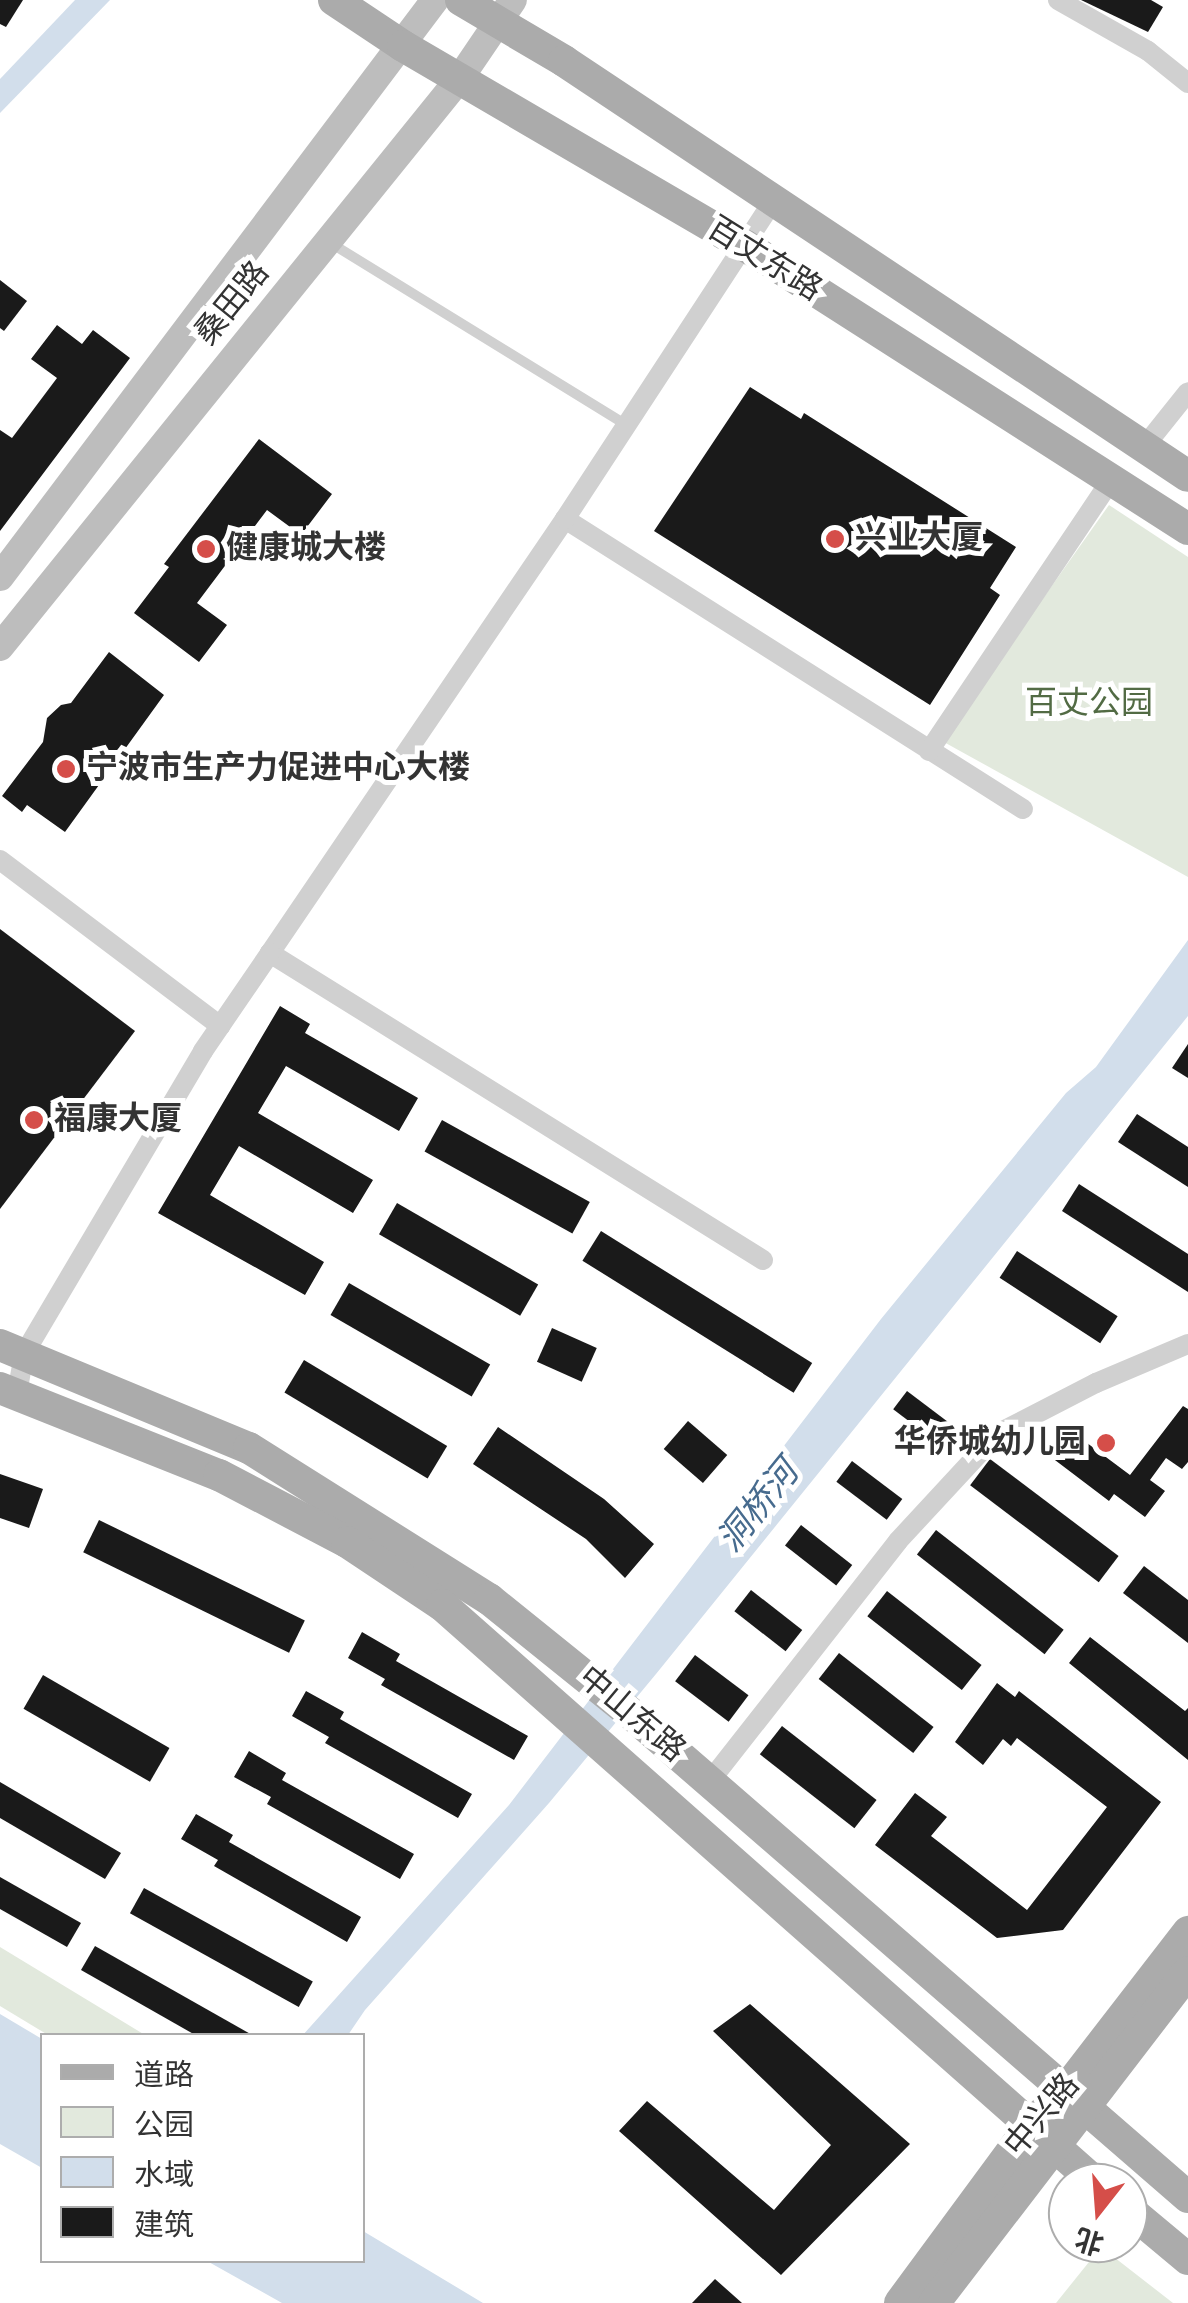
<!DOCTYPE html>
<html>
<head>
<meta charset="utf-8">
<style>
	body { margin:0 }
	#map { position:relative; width:1188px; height:2303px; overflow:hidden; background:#fff; font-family:"Sofia Sans Condensed","Noto Sans SC",sans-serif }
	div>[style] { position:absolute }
	.green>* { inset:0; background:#e2e9dd }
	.water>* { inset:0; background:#d2deeb }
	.building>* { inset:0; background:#1a1a1a; transform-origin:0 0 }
	.lane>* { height:10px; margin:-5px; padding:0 5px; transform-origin:5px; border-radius:5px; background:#d0d0d0 }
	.street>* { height:20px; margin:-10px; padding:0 10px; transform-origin:10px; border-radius:10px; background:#d0d0d0 }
	.secondary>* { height:28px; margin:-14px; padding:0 14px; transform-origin:14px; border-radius:14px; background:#bdbdbd }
	.primary>* { height:32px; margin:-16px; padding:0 16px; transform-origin:16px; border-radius:16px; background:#ababab }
	.dots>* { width:28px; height:28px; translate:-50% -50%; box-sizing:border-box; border:5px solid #fff; border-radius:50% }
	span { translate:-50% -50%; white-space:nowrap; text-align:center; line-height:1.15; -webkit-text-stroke:10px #fff; paint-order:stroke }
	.street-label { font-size:32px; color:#333 }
	.poi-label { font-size:32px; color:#333; font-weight:700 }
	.left { translate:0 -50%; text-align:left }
	.right { translate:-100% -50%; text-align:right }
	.park-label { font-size:32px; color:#526b44 }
	.water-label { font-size:35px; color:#476b8e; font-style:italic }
	.legend { position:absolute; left:40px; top:2033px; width:325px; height:230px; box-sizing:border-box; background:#fff; border:2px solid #adadad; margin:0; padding:12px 18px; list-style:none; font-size:30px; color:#333 }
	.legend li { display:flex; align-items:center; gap:20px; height:50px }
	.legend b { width:50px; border:2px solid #adadad }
	.north { position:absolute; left:1048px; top:2163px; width:100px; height:100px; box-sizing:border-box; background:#fff; border:2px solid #adadad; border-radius:50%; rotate:197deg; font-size:28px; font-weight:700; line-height:40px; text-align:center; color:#333 }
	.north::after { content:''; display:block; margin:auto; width:35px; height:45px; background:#d54e49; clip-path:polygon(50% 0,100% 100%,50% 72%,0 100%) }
</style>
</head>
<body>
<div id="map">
	<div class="green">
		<div style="clip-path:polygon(1109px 505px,1188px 557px,1188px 877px,942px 741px)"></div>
		<div style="clip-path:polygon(0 1947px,145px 2035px,48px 2035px,0 2006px)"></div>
		<div style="clip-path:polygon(1101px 2247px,1173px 2303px,1056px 2303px)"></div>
	</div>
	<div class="water">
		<div style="clip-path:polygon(75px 0,110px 0,0 113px,0 79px)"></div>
		<div style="clip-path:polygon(1188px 940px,1188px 1016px,656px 1674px,549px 1803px,365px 2010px,348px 2035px,302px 2036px,509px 1805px,881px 1319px,1066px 1093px,1096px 1067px)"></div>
		<div style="clip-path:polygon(0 2014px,42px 2039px,42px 2168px,0 2144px)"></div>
		<div style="clip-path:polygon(363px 2231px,483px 2303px,282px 2303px,207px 2261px,362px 2260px)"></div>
	</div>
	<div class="building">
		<div style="clip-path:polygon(0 0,23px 0,6px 27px,0 24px)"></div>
		<div style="clip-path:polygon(1081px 0,1151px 0,1163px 7px,1148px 32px)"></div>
		<div style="clip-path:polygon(0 280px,27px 301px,4px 331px,0 328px)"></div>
		<div style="clip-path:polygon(57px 325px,82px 344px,93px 330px,130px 358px,0 531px,0 430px,12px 438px,57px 378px,31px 359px)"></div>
		<div style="clip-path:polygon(750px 387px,801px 419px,804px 413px,1016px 547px,990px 588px,1000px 595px,930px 705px,654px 531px)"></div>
		<div style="clip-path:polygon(259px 439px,332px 494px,301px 535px,267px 510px,197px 603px,227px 625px,199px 662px,134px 613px,169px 567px,164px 564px)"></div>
		<div style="clip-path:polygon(109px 652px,164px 695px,65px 832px,27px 805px,22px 812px,2px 796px,43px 742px,47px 718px,61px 705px,71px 703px)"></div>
		<div style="clip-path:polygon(0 929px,135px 1031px,0 1209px)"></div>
		<div style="clip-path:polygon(280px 1006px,310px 1024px,305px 1033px,418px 1098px,399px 1131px,286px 1066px,258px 1113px,373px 1180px,353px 1213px,239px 1146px,210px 1195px,324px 1262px,305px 1295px,158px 1213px)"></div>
		<div style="clip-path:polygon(1188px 1044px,1188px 1078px,1172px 1068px)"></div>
		<div style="clip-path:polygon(1137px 1114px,1188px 1147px,1188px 1187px,1118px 1142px)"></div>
		<div style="left:442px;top:1120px;width:169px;height:36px;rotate:29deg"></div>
		<div style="clip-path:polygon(1079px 1184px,1188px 1254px,1188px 1292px,1062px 1211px)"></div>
		<div style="left:397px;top:1203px;width:163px;height:36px;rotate:30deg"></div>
		<div style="left:601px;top:1231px;width:249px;height:35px;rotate:32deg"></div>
		<div style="left:1017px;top:1251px;width:120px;height:32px;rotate:33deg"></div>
		<div style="left:349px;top:1283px;width:163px;height:37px;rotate:30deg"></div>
		<div style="left:552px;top:1328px;width:49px;height:37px;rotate:24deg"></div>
		<div style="left:304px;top:1360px;width:167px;height:38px;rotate:31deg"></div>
		<div style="left:907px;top:1391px;width:63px;height:23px;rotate:37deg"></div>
		<div style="clip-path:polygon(1183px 1406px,1188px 1409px,1188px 1462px,1182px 1469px,1166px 1458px,1150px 1480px,1165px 1491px,1145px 1517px,1114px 1494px,1109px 1501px,1047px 1454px,1067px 1428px,1130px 1475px)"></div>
		<div style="left:688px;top:1421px;width:52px;height:37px;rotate:41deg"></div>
		<div style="clip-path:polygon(498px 1427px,604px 1499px,654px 1544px,625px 1578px,586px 1539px,473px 1464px)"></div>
		<div style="left:990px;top:1459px;width:161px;height:33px;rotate:37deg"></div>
		<div style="left:852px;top:1461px;width:63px;height:26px;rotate:37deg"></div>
		<div style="clip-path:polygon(0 1474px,43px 1489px,29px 1528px,0 1518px)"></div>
		<div style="left:99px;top:1520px;width:229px;height:36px;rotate:26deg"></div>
		<div style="left:801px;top:1525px;width:65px;height:26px;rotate:38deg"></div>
		<div style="left:936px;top:1530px;width:162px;height:31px;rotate:38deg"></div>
		<div style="clip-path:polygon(1144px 1566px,1188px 1600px,1188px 1643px,1123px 1593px)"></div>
		<div style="left:751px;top:1590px;width:65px;height:27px;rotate:38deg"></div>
		<div style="left:887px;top:1591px;width:120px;height:32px;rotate:38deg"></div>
		<div style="clip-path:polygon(362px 1632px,400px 1654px,396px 1661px,528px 1736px,514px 1760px,381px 1685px,385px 1679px,348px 1658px)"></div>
		<div style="clip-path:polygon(1090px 1637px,1185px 1711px,1188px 1708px,1188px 1760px,1069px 1663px)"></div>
		<div style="left:839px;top:1653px;width:120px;height:33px;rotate:38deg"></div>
		<div style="left:695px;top:1655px;width:67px;height:33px;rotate:37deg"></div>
		<div style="left:43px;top:1675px;width:146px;height:39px;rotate:30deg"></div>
		<div style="clip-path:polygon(997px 1683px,1015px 1697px,1019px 1691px,1161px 1802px,1063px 1930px,997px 1938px,875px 1845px,915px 1793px,947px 1817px,931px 1836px,1027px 1910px,1107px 1807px,1017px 1738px,1011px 1746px,1003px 1739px,983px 1765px,955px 1742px)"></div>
		<div style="clip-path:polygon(306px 1691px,344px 1712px,340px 1719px,472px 1794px,458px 1818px,325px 1743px,329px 1737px,292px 1716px)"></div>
		<div style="left:782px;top:1726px;width:120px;height:36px;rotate:38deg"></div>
		<div style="clip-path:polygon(249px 1751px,286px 1773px,282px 1780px,414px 1854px,400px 1879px,267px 1804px,271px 1797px,234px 1777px)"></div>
		<div style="clip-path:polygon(0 1782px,121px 1853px,105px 1879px,0 1818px)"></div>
		<div style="clip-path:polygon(196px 1814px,233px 1835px,229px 1842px,361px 1917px,347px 1942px,214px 1866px,218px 1860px,181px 1839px)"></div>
		<div style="clip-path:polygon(0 1877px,81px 1923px,67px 1947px,0 1909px)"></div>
		<div style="left:144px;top:1888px;width:193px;height:29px;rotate:29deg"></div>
		<div style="clip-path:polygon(95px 1946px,254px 2036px,197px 2036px,81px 1970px)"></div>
		<div style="clip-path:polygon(750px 2004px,910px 2144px,781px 2275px,619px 2131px,647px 2101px,774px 2210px,831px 2145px,713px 2031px)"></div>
		<div style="clip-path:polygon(715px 2279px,742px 2303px,692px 2303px)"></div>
	</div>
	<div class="lane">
		<div style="left:329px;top:242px;width:349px;rotate:31.6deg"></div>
	</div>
	<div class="street">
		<div style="left:1058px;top:0;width:103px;rotate:29.5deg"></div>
		<div style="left:1148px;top:51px;width:51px;rotate:38.7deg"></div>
		<div style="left:1144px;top:447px;width:70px;rotate:-51.3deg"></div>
		<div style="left:565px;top:519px;width:542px;rotate:32.34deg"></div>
		<div style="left:929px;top:751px;width:326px;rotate:-56.1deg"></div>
		<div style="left:0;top:860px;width:276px;rotate:37deg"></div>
		<div style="left:763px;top:1260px;width:581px;rotate:-148.09deg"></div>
		<div style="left:270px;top:953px;width:525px;rotate:-55.8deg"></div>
		<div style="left:565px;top:519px;width:381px;rotate:-56.8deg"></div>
		<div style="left:17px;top:1394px;width:41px;rotate:-80.1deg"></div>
		<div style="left:24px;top:1354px;width:352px;rotate:-59.4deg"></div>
		<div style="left:203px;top:1051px;width:119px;rotate:-55.6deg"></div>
		<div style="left:710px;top:1781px;width:305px;rotate:-51.9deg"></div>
		<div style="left:898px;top:1541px;width:146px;rotate:-47.2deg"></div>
		<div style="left:997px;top:1434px;width:111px;rotate:-27.3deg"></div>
		<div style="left:1096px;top:1383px;width:100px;rotate:-23deg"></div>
	</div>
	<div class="secondary">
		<div style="left:0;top:577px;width:723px;rotate:-52.99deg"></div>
		<div style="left:0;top:647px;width:732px;rotate:-51.05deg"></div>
		<div style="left:460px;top:78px;width:94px;rotate:-55.8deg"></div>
	</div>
	<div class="primary">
		<div style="left:334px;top:0;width:83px;rotate:33.7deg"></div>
		<div style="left:403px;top:46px;width:395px;rotate:30.3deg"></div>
		<div style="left:744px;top:245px;width:527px;rotate:32.6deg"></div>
		<div style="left:461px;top:0;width:120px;rotate:30.6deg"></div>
		<div style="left:564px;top:61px;width:749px;rotate:33.63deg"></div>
		<div style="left:0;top:1345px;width:269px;rotate:22.5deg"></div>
		<div style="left:249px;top:1448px;width:284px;rotate:32.2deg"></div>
		<div style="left:489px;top:1599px;width:180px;rotate:38.9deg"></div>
		<div style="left:629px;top:1712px;width:740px;rotate:40.95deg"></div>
		<div style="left:0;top:1388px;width:236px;rotate:21.7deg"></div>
		<div style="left:219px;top:1475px;width:144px;rotate:27.6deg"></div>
		<div style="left:347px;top:1542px;width:114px;rotate:33.6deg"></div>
		<div style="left:442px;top:1605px;width:873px;rotate:41.47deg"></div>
		<div style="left:1128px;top:2209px;width:78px;rotate:39.8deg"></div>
		<div style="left:900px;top:2303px;width:222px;rotate:-53.6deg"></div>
		<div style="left:1032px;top:2124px;width:48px;rotate:-45deg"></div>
		<div style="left:1066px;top:2090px;width:200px;rotate:-52.3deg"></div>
		<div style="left:934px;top:2303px;width:417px;rotate:-52.5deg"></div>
	</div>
	<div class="dots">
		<div style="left:835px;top:539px;background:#d54e49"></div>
		<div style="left:206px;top:549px;background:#d54e49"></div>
		<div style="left:66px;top:769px;background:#d54e49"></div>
		<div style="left:34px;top:1120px;background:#d54e49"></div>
		<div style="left:1106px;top:1443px;background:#d54e49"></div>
	</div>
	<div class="street-label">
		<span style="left:764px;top:260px;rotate:32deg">百丈东路</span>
		<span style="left:233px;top:304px;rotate:-51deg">桑田路</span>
		<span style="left:631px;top:1715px;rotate:40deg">中山东路</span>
		<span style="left:1043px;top:2116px;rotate:-50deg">中兴路</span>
	</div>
	<div class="poi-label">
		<span class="left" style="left:855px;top:539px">兴业大厦</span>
		<span class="left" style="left:226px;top:549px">健康城大楼</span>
		<span class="left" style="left:86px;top:769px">宁波市生产力促进中心大楼</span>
		<span class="left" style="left:54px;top:1120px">福康大厦</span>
		<span class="right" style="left:1086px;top:1443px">华侨城幼儿园</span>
	</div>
	<div class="park-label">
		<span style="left:1089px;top:704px">百丈公园</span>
	</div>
	<div class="water-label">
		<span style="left:759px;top:1507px;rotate:-51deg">洞桥河</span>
	</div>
	<ul class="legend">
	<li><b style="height:12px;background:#ababab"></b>道路</li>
	<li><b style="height:28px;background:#e2e9dd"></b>公园</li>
	<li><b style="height:28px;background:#d2deeb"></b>水域</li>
	<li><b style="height:28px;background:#1a1a1a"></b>建筑</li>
	</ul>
	<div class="north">北</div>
</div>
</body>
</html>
